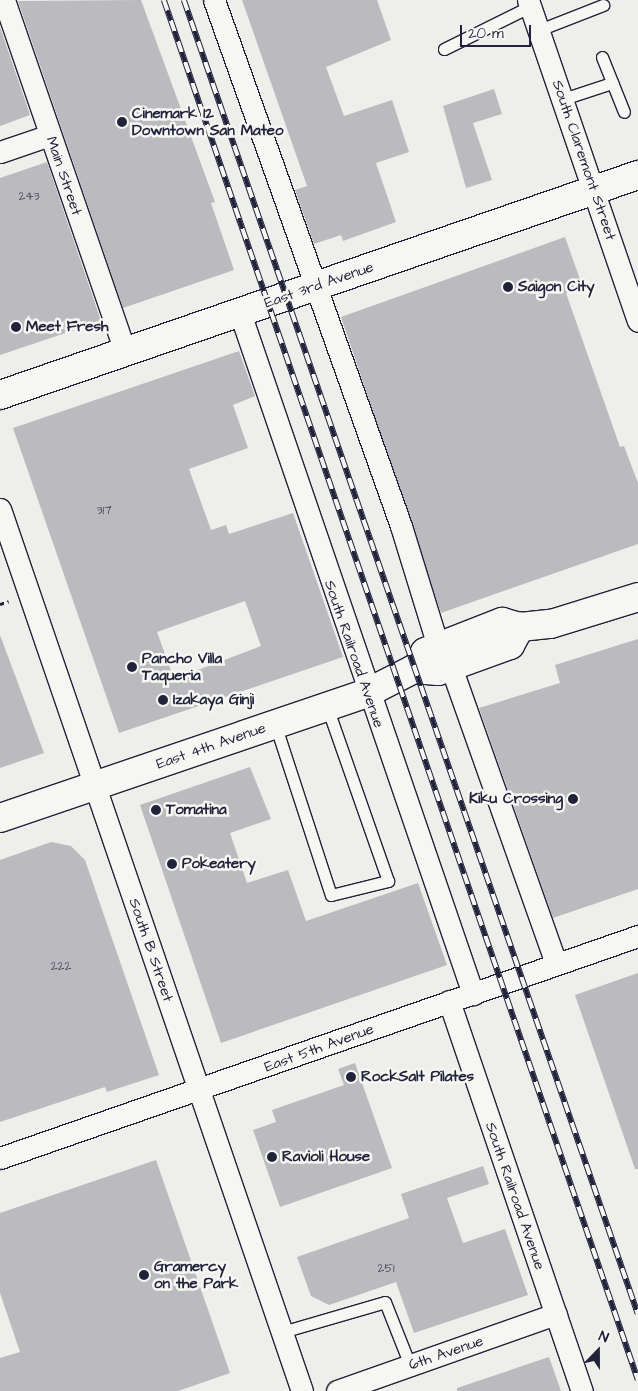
<!DOCTYPE html>
<html>
<head>
<meta charset="utf-8">
<style>
	body { margin:0 }
	#map { position:relative; width:638px; height:1391px; overflow:hidden; background:#eeeeeb; font-family:"Architects Daughter",sans-serif }
	div>[style] { position:absolute }
	.building>* { inset:0; background:#bbbbbf }
	.path>* { height:3px; margin-top:-1.5px; transform-origin:0; background:repeating-linear-gradient(90deg,#22223b 0 4px,transparent 0 8px) }
	.roads { filter:drop-shadow(1px 0 #22223b) drop-shadow(-1px 0 #22223b) drop-shadow(0 1px #22223b) drop-shadow(0 -1px #22223b) }
	.lane>* { height:11px; margin:-5.5px; padding:0 5.5px; transform-origin:5.5px; border-radius:5.5px; background:#f6f6f2 }
	.street>* { height:21px; margin:-10.5px; padding:0 10.5px; transform-origin:10.5px; border-radius:10.5px; background:#f6f6f2 }
	.primary>* { height:28px; margin:-14px; padding:0 14px; transform-origin:14px; border-radius:14px; background:#f6f6f2 }
	.rail>* { height:5.5px; margin-top:-2.75px; transform-origin:0; background:repeating-linear-gradient(90deg,#f6f6f2 0 11px,#22223b 0 22px); box-sizing:border-box; border-block:1px solid #22223b }
	.dots>* { width:14px; height:14px; translate:-50% -50%; box-sizing:border-box; border:2px solid #f6f6f2; border-radius:50% }
	span { translate:-50% -50%; white-space:nowrap; text-align:center; line-height:1.15; -webkit-text-stroke:5px #f6f6f2; paint-order:stroke }
	.number-label { font-size:12px; color:#48485c }
	.number-label span { -webkit-text-stroke-width:0 }
	.poi-label { font-size:15px; color:#22223b; font-weight:700 }
	.left { translate:0 -50%; text-align:left }
	.right { translate:-100% -50%; text-align:right }
	.street-label { font-size:15px; color:#22223b }
	.north { position:absolute; left:573px; top:1326px; width:50px; height:50px; -webkit-text-stroke:4px #f6f6f2; paint-order:stroke; rotate:22deg; font-size:14px; font-weight:700; line-height:20px; text-align:center; color:#22223b }
	.north::after { content:''; display:block; margin:auto; width:18px; height:22px; background:#22223b; clip-path:polygon(50% 0,100% 100%,50% 72%,0 100%) }
	.scale { position:absolute; left:460px; top:25px; width:71px; height:22px; box-sizing:border-box; border:2px solid #22223b; border-top:0; padding-left:6px; font-size:15px; line-height:18px; white-space:nowrap; color:#22223b; -webkit-text-stroke:4px #f6f6f2; paint-order:stroke }
</style>
</head>
<body>
<div id="map">
	<div class="building">
		<div style="clip-path:polygon(141px 0,215px 202px,211px 203px,234px 270px,123px 308px,18px 1px)"></div>
		<div style="clip-path:polygon(242px 0,377px 0,391px 40px,326px 67px,344px 116px,392px 100px,409px 152px,376px 163px,396px 222px,343px 241px,341px 235px,314px 244px,295px 190px,307px 186px)"></div>
		<div style="clip-path:polygon(0 27px,30px 115px,0 126px)"></div>
		<div style="clip-path:polygon(494px 89px,502px 114px,473px 123px,492px 180px,466px 188px,443px 106px)"></div>
		<div style="clip-path:polygon(47px 162px,101px 321px,0 355px,0 178px)"></div>
		<div style="clip-path:polygon(565px 237px,583px 288px,566px 293px,620px 447px,624px 446px,638px 483px,638px 544px,441px 613px,341px 317px)"></div>
		<div style="clip-path:polygon(evenodd,239px 351px,255px 396px,233px 405px,248px 448px,189px 469px,211px 530px,226px 525px,229px 534px,293px 513px,343px 657px,119px 733px,13px 428px,239px 351px,245px 601px,261px 646px,174px 679px,157px 632px,245px 601px)"></div>
		<div style="clip-path:polygon(0 635px,44px 753px,0 768px)"></div>
		<div style="clip-path:polygon(638px 639px,638px 889px,553px 918px,479px 708px,560px 683px,555px 665px)"></div>
		<div style="clip-path:polygon(250px 767px,271px 819px,230px 833px,247px 883px,288px 870px,306px 921px,418px 883px,447px 965px,221px 1043px,140px 805px)"></div>
		<div style="clip-path:polygon(51px 842px,71px 846px,85px 860px,159px 1075px,107px 1092px,105px 1087px,0 1122px,0 860px)"></div>
		<div style="clip-path:polygon(638px 973px,638px 1169px,635px 1169px,575px 995px)"></div>
		<div style="clip-path:polygon(355px 1063px,392px 1168px,280px 1207px,253px 1130px,276px 1122px,272px 1110px,344px 1085px,338px 1069px)"></div>
		<div style="clip-path:polygon(156px 1160px,230px 1373px,178px 1391px,0 1391px,0 1358px,20px 1352px,0 1293px,0 1213px)"></div>
		<div style="clip-path:polygon(483px 1166px,489px 1184px,447px 1198px,463px 1243px,505px 1229px,528px 1295px,414px 1333px,396px 1282px,329px 1305px,311px 1296px,297px 1257px,409px 1218px,401px 1194px)"></div>
		<div style="clip-path:polygon(549px 1357px,561px 1391px,457px 1391px,457px 1388px)"></div>
	</div>
	<div class="path">
		<div style="left:0;top:604px;width:9px;rotate:-18deg"></div>
	</div>
	<div class="roads">
		<div class="lane">
			<div style="left:539px;top:30px;width:69px;rotate:-21.3deg"></div>
			<div style="left:444px;top:49px;width:97px;rotate:-26.3deg"></div>
			<div style="left:602px;top:57px;width:59px;rotate:68.2deg"></div>
			<div style="left:563px;top:99px;width:52px;rotate:-18.1deg"></div>
			<div style="left:275px;top:724px;width:180px;rotate:71.9deg"></div>
			<div style="left:331px;top:895px;width:59px;rotate:-13.8deg"></div>
			<div style="left:388px;top:881px;width:184px;rotate:-109.3deg"></div>
			<div style="left:282px;top:1332px;width:107px;rotate:-16.2deg"></div>
			<div style="left:385px;top:1302px;width:68px;rotate:68.4deg"></div>
		</div>
		<div class="street">
			<div style="left:4px;top:0;width:372px;rotate:71deg"></div>
			<div style="left:214px;top:0;width:558px;rotate:70.43deg"></div>
			<div style="left:401px;top:526px;width:126px;rotate:72.9deg"></div>
			<div style="left:528px;top:0;width:339px;rotate:71.1deg"></div>
			<div style="left:0;top:152px;width:53px;rotate:-18.8deg"></div>
			<div style="left:240px;top:313px;width:720px;rotate:71.11deg"></div>
			<div style="left:0;top:509px;width:932px;rotate:71.1deg"></div>
			<div style="left:451px;top:667px;width:315px;rotate:70.5deg"></div>
			<div style="left:449px;top:1001px;width:412px;rotate:71.2deg"></div>
			<div style="left:0;top:1158px;width:676px;rotate:-19.19deg"></div>
			<div style="left:337px;top:1391px;width:232px;rotate:-19.4deg"></div>
		</div>
		<div class="primary">
			<div style="left:0;top:395px;width:675px;rotate:-19.03deg"></div>
			<div style="left:418px;top:668px;width:17px;rotate:-66deg"></div>
			<div style="left:425px;top:652px;width:83px;rotate:-21.3deg"></div>
			<div style="left:502px;top:622px;width:19px;rotate:16deg"></div>
			<div style="left:520px;top:627px;width:31px;rotate:-6deg"></div>
			<div style="left:551px;top:624px;width:91px;rotate:-17.2deg"></div>
			<div style="left:0;top:818px;width:388px;rotate:-18.8deg"></div>
			<div style="left:367px;top:693px;width:53px;rotate:-27.1deg"></div>
			<div style="left:414px;top:669px;width:24px;rotate:5deg"></div>
			<div style="left:438px;top:671px;width:77px;rotate:-19.9deg"></div>
			<div style="left:510px;top:645px;width:21px;rotate:-61deg"></div>
		</div>
	</div>
	<div class="rail">
		<div style="left:164px;top:0;width:1459px;rotate:71.04deg"></div>
		<div style="left:184px;top:0;width:1390px;rotate:70.94deg"></div>
	</div>
	<div class="dots">
		<div style="left:122px;top:122px;background:#22223b"></div>
		<div style="left:508px;top:287px;background:#22223b"></div>
		<div style="left:16px;top:327px;background:#22223b"></div>
		<div style="left:132px;top:667px;background:#22223b"></div>
		<div style="left:163px;top:700px;background:#22223b"></div>
		<div style="left:573px;top:799px;background:#22223b"></div>
		<div style="left:156px;top:810px;background:#22223b"></div>
		<div style="left:172px;top:864px;background:#22223b"></div>
		<div style="left:351px;top:1077px;background:#22223b"></div>
		<div style="left:272px;top:1157px;background:#22223b"></div>
		<div style="left:144px;top:1275px;background:#22223b"></div>
	</div>
	<div class="number-label">
		<span style="left:29px;top:197px">243</span>
		<span style="left:104px;top:511px">317</span>
		<span style="left:61px;top:967px">222</span>
		<span style="left:386px;top:1269px">251</span>
	</div>
	<div class="poi-label">
		<span class="left" style="left:132px;top:122px">Cinemark 12<br>Downtown San Mateo</span>
		<span class="left" style="left:518px;top:287px">Saigon City</span>
		<span class="left" style="left:26px;top:327px">Meet Fresh</span>
		<span class="left" style="left:142px;top:667px">Pancho Villa<br>Taqueria</span>
		<span class="left" style="left:173px;top:700px">Izakaya Ginji</span>
		<span class="right" style="left:563px;top:799px">Kiku Crossing</span>
		<span class="left" style="left:166px;top:810px">Tomatina</span>
		<span class="left" style="left:182px;top:864px">Pokeatery</span>
		<span class="left" style="left:361px;top:1077px">RockSalt Pilates</span>
		<span class="left" style="left:282px;top:1157px">Ravioli House</span>
		<span class="left" style="left:154px;top:1275px">Gramercy<br>on the Park</span>
	</div>
	<div class="street-label">
		<span style="left:584px;top:160px;rotate:71deg">South Claremont Street</span>
		<span style="left:64px;top:176px;rotate:71deg">Main Street</span>
		<span style="left:319px;top:285px;rotate:-19deg">East 3rd Avenue</span>
		<span style="left:354px;top:654px;rotate:71deg">South Railroad Avenue</span>
		<span style="left:211px;top:746px;rotate:-19deg">East 4th Avenue</span>
		<span style="left:151px;top:950px;rotate:71deg">South B Street</span>
		<span style="left:319px;top:1048px;rotate:-20deg">East 5th Avenue</span>
		<span style="left:515px;top:1196px;rotate:71deg">South Railroad Avenue</span>
		<span style="left:446px;top:1353px;rotate:-19deg">6th Avenue</span>
	</div>
	<div class="north">N</div>
	<div class="scale">20 m</div>
</div>
</body>
</html>
